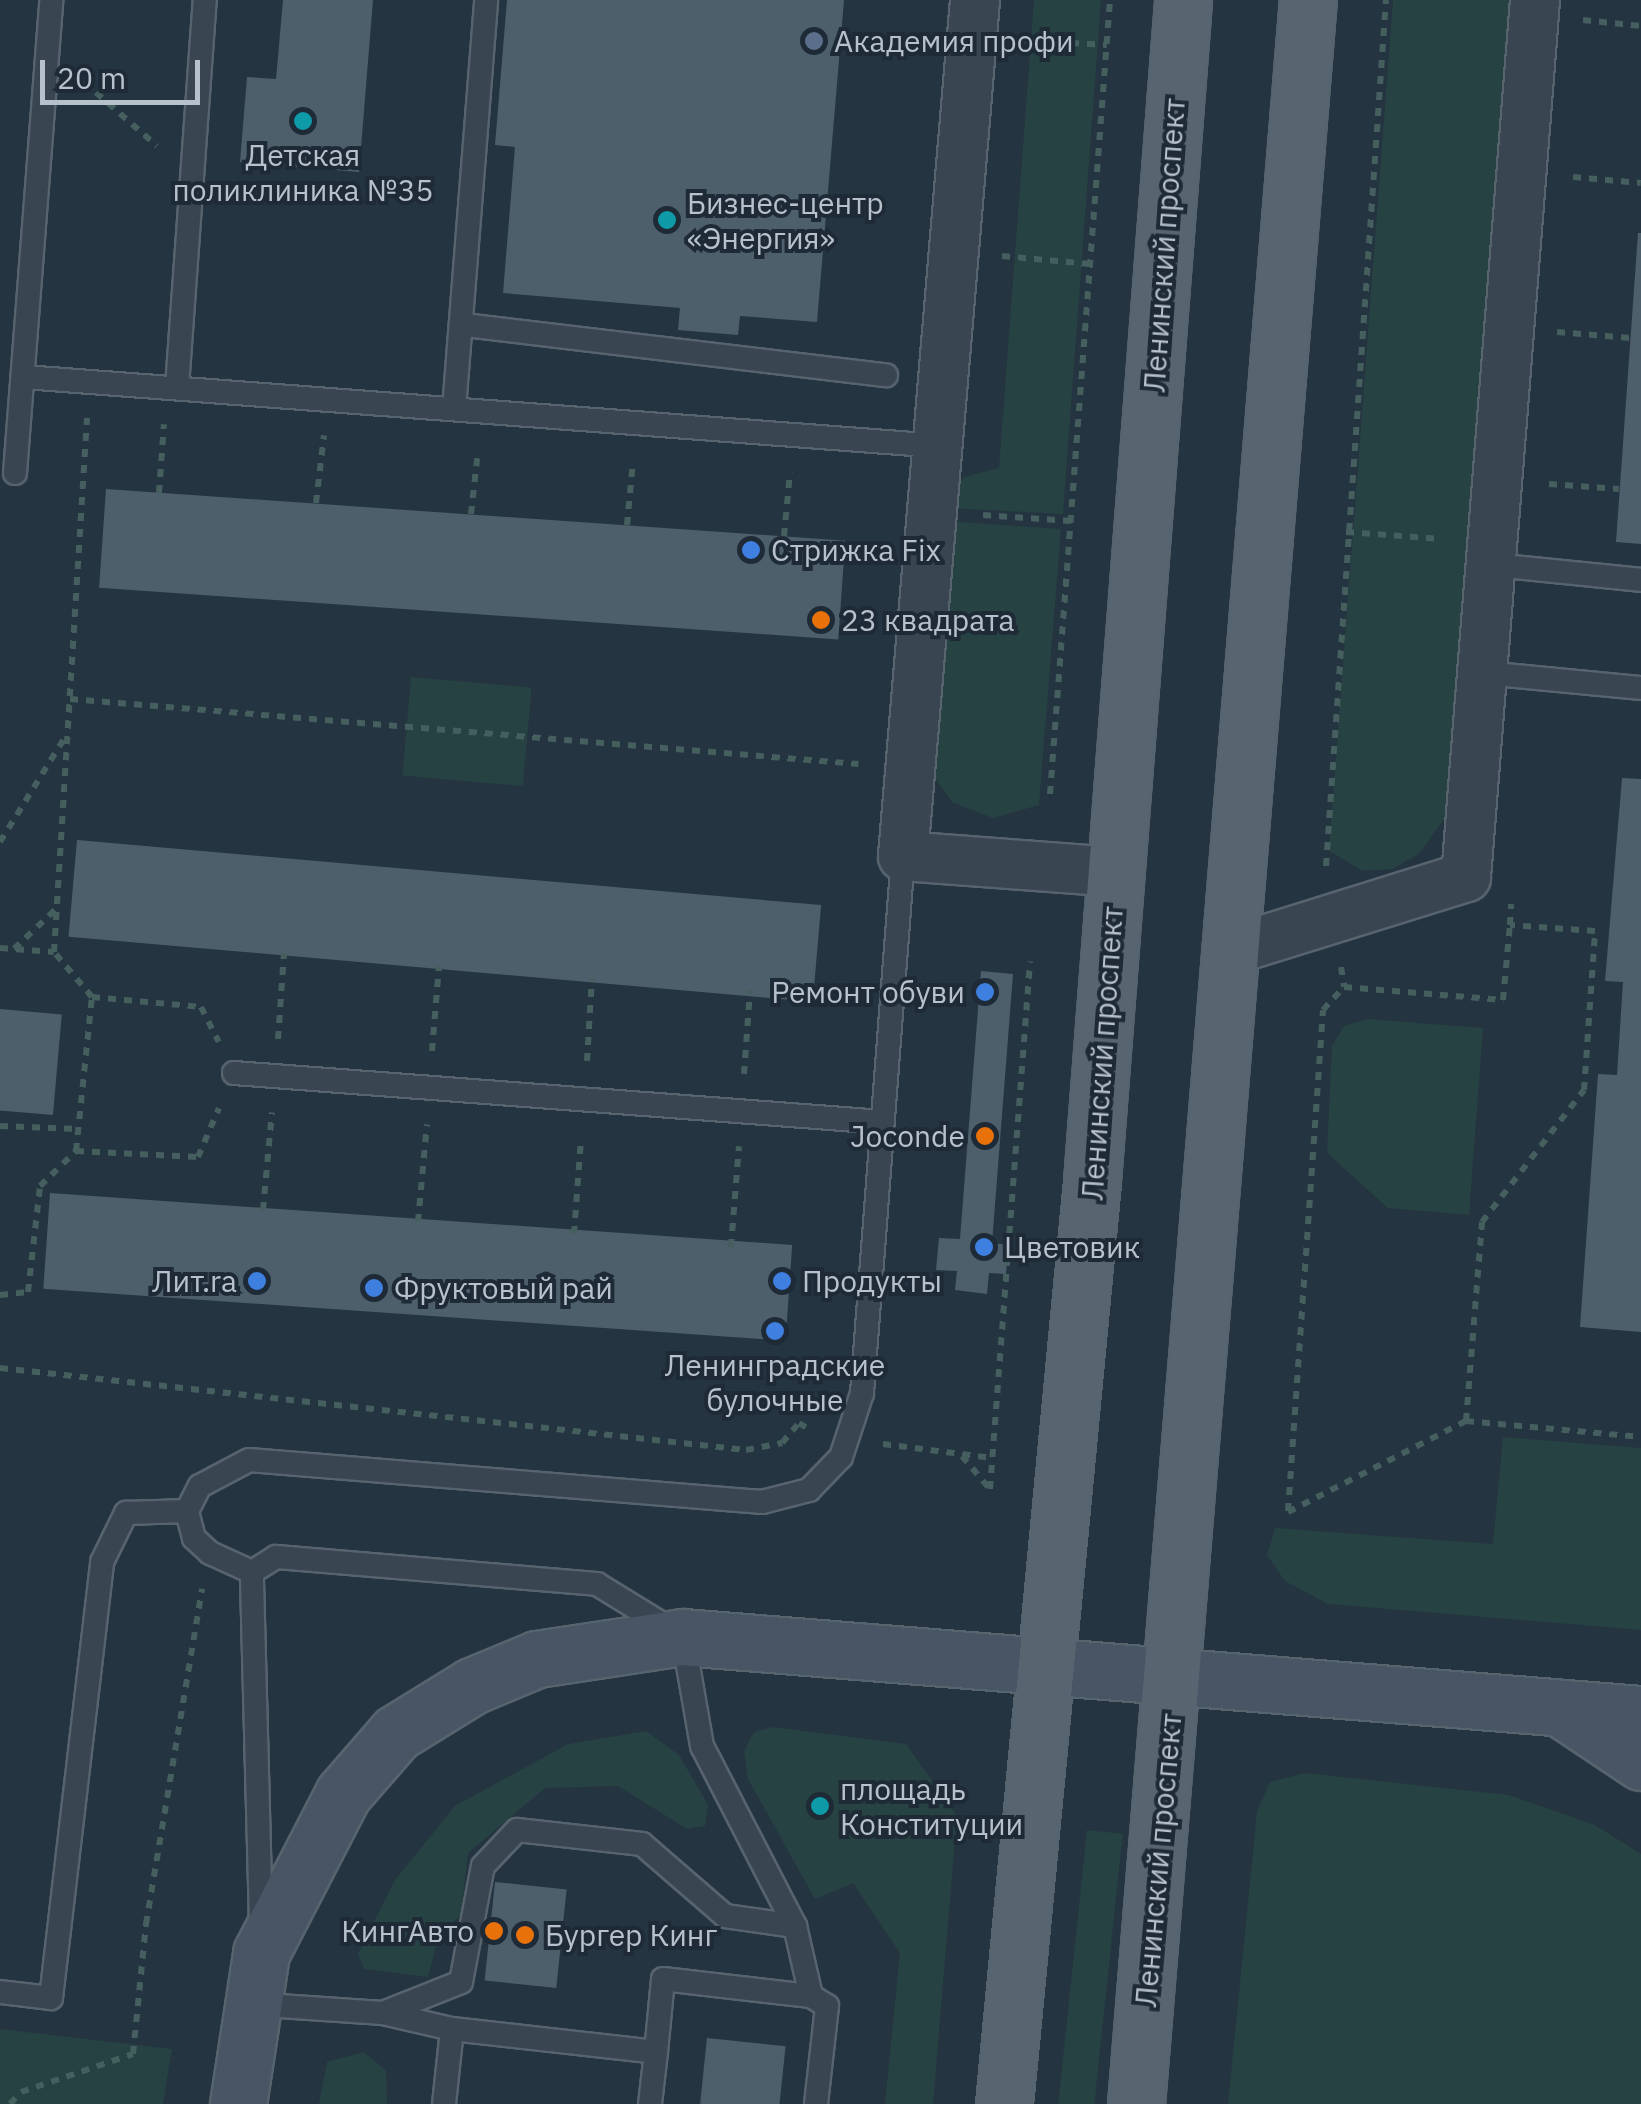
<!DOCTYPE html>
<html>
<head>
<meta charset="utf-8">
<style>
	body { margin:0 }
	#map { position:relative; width:1641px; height:2104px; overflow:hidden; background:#253441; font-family:"IBM Plex Sans",sans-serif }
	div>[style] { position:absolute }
	.green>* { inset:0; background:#274242; transform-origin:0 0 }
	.building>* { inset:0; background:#4e5f6c; transform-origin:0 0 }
	.path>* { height:6px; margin-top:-3px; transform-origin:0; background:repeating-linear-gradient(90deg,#455e5e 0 8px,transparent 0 16px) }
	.roads { filter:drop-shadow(2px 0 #57646e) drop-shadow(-2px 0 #57646e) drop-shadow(0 2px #57646e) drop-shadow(0 -2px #57646e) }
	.lane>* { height:22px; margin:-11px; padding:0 11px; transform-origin:11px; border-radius:11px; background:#394651 }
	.street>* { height:48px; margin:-24px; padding:0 24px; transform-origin:24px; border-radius:24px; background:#394651 }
	.secondary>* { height:55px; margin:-27.5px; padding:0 27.5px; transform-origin:27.5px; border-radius:27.5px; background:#475564 }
	.primary>* { height:55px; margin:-27.5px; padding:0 27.5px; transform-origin:27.5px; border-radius:27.5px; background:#576571 }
	.dots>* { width:28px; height:28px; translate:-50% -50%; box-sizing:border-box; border:5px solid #1e2b36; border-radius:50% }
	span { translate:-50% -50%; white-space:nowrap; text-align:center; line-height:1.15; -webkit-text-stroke:8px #1e2b36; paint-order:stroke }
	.poi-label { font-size:30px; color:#b6c1cb }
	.left { translate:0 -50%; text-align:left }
	.right { translate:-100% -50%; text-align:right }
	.street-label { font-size:30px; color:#b6c1cb }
	.scale { position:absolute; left:40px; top:60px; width:160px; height:45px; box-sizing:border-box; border:5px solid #b6c1cb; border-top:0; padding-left:12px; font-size:30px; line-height:35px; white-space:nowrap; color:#b6c1cb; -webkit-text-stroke:8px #1e2b36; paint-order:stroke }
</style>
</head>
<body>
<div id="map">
	<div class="green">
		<div style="clip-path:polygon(1034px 0,1101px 0,1063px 514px,947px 508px,964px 477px,999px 468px)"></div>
		<div style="clip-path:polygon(1393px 0,1512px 0,1449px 812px,1419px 854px,1392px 869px,1363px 871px,1329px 851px)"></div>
		<div style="clip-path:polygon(945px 521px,1061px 529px,1039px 805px,993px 818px,952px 802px,935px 778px,930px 746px)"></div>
		<div style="left:411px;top:677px;width:121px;height:99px;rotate:5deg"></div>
		<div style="clip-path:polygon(1368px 1019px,1483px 1028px,1469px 1215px,1388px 1208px,1327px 1153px,1332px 1046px,1344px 1026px)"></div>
		<div style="clip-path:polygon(1503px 1437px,1641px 1448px,1641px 1630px,1328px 1604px,1285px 1581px,1267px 1555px,1275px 1528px,1493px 1544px)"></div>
		<div style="clip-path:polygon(773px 1727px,906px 1744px,957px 1816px,933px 2104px,885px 2104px,900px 1953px,853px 1883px,815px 1899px,748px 1779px,744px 1751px,754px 1732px)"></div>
		<div style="clip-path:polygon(646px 1731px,679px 1755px,708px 1805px,705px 1826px,687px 1829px,618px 1786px,545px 1788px,468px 1853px,461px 1915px,439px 1935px,428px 1977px,364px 1969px,358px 1954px,395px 1880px,455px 1806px,568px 1744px)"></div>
		<div style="clip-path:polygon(1305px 1773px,1509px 1795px,1595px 1825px,1641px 1854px,1641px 2104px,1228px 2104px,1257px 1811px,1270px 1782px)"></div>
		<div style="left:1087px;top:1830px;width:36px;height:275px;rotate:6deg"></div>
		<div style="clip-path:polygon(0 2029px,172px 2049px,163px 2104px,0 2104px)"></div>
		<div style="clip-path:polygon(363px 2052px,386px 2070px,387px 2104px,319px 2104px,327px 2062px)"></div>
	</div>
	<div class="building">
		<div style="clip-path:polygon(283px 0,373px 0,359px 172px,240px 162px,247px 77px,276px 79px)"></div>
		<div style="clip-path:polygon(507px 0,844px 0,817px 322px,740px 316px,738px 335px,678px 330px,680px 308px,503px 293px,515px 147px,495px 145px)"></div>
		<div style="clip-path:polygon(1638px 233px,1641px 233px,1641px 544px,1616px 542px)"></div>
		<div style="left:106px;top:489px;width:741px;height:99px;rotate:4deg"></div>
		<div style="clip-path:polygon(1622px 778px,1641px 779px,1641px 1332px,1580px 1327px,1598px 1074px,1617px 1075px,1623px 982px,1605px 981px)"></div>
		<div style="left:77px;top:840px;width:747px;height:97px;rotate:5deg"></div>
		<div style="clip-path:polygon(981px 971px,1013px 974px,992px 1243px,1008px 1245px,1006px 1274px,989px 1273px,987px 1294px,955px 1290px,957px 1271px,936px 1270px,939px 1238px,960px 1239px)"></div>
		<div style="left:0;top:1009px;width:62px;height:101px;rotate:5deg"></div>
		<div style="left:50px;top:1193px;width:744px;height:96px;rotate:4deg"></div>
		<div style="left:495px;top:1882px;width:72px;height:99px;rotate:6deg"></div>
		<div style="left:707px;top:2038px;width:79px;height:66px;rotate:6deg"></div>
	</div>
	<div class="path">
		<div style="left:1583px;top:20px;width:58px;rotate:5.9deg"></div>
		<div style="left:1023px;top:40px;width:84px;rotate:3.4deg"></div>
		<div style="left:84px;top:82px;width:97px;rotate:41.2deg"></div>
		<div style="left:1573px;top:177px;width:68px;rotate:5deg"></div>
		<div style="left:1002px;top:256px;width:88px;rotate:5.2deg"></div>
		<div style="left:1557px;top:332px;width:74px;rotate:4.6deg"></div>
		<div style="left:1549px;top:484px;width:70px;rotate:4.1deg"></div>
		<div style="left:159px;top:493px;width:69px;rotate:-85.9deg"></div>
		<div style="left:316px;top:503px;width:68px;rotate:-83.3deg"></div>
		<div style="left:471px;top:514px;width:63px;rotate:-83.7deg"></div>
		<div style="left:983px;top:515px;width:88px;rotate:3.9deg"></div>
		<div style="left:627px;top:525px;width:63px;rotate:-84.6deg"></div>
		<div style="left:1346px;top:532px;width:96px;rotate:4.2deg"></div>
		<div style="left:784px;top:536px;width:64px;rotate:-84.6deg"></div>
		<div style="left:70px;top:699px;width:791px;rotate:4.72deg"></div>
		<div style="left:1050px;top:794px;width:796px;rotate:-85.68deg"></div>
		<div style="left:0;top:842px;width:127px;rotate:-58.2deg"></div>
		<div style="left:1326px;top:866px;width:868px;rotate:-86.04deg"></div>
		<div style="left:0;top:948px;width:54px;rotate:4.2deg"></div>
		<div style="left:14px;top:949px;width:57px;rotate:-43.6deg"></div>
		<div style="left:1341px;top:967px;width:20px;rotate:81deg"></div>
		<div style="left:92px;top:997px;width:109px;rotate:5.2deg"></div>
		<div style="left:201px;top:1007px;width:39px;rotate:63deg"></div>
		<div style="left:278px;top:1039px;width:86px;rotate:-86deg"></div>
		<div style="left:432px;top:1051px;width:85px;rotate:-85.3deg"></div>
		<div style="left:587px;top:1061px;width:83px;rotate:-86.6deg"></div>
		<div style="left:744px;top:1074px;width:84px;rotate:-85.9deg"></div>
		<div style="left:0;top:1126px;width:78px;rotate:2.2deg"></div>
		<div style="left:76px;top:1151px;width:122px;rotate:2.8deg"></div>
		<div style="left:198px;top:1157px;width:53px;rotate:-66.8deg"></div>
		<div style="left:263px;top:1210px;width:98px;rotate:-84.8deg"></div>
		<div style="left:418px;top:1222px;width:98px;rotate:-84.8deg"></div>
		<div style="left:574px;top:1234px;width:96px;rotate:-85.8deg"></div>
		<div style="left:731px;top:1247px;width:101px;rotate:-85.5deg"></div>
		<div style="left:0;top:1295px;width:28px;rotate:-6deg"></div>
		<div style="left:28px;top:1292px;width:107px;rotate:-83.5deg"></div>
		<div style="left:40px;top:1186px;width:50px;rotate:-44.2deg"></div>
		<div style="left:76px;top:1151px;width:155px;rotate:-84.1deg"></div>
		<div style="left:92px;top:997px;width:59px;rotate:-130.2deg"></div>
		<div style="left:54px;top:952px;width:535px;rotate:-86.46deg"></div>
		<div style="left:0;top:1368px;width:750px;rotate:6.27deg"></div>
		<div style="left:746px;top:1450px;width:37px;rotate:-11deg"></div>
		<div style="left:782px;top:1443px;width:26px;rotate:-50deg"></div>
		<div style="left:799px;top:1423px;width:15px;rotate:32deg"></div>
		<div style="left:1466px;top:1421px;width:176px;rotate:5.2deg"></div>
		<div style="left:883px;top:1444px;width:110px;rotate:7.3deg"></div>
		<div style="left:962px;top:1456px;width:42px;rotate:49.8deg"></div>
		<div style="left:990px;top:1489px;width:529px;rotate:-85.66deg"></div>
		<div style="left:1288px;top:1511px;width:502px;rotate:-86deg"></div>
		<div style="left:1323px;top:1010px;width:31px;rotate:-48deg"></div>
		<div style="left:1344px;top:987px;width:160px;rotate:4.7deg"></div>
		<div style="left:1503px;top:1000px;width:75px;rotate:-84.7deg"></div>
		<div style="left:1288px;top:1512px;width:200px;rotate:-27.1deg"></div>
		<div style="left:1466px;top:1421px;width:200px;rotate:-85.4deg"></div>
		<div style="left:1482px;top:1222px;width:167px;rotate:-52.3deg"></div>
		<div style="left:1584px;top:1090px;width:159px;rotate:-86deg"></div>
		<div style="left:1595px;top:931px;width:85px;rotate:-176deg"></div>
		<div style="left:1510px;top:925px;width:21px;rotate:-87deg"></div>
		<div style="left:10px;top:2104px;width:16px;rotate:-47deg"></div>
		<div style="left:21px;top:2092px;width:118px;rotate:-18.7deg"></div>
		<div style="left:133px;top:2054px;width:131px;rotate:-84.3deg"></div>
		<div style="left:146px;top:1924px;width:340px;rotate:-80.5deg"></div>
	</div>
	<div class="roads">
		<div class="lane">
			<div style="left:464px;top:325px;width:425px;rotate:6.8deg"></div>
			<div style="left:24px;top:377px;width:919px;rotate:4.31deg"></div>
			<div style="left:177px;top:387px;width:388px;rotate:-85.9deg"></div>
			<div style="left:454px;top:409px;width:410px;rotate:-85.5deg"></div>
			<div style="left:15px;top:473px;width:474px;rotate:-85.6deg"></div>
			<div style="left:1494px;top:565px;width:148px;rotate:5.8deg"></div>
			<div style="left:1485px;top:673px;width:157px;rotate:5.5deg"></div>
			<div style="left:234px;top:1073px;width:650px;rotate:4.32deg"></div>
			<div style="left:252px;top:1572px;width:46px;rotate:-155.7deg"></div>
			<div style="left:210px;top:1553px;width:22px;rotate:-137deg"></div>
			<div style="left:194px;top:1538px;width:28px;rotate:-105deg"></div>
			<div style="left:187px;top:1511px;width:28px;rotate:-63deg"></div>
			<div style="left:200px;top:1486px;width:55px;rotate:-28deg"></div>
			<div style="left:249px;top:1460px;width:515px;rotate:4.68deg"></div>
			<div style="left:762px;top:1502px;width:49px;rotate:-14.3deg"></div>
			<div style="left:809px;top:1490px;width:46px;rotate:-45.9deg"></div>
			<div style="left:841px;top:1457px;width:67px;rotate:-71.8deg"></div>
			<div style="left:862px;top:1393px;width:539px;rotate:-85.63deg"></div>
			<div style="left:261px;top:1924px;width:352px;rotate:-91.5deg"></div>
			<div style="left:252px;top:1572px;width:28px;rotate:-32deg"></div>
			<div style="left:276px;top:1557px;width:322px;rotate:4.8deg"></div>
			<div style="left:597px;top:1584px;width:101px;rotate:31.6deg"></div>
			<div style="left:683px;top:1637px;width:111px;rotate:80.1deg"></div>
			<div style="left:702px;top:1746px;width:203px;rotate:62.7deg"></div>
			<div style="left:795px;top:1926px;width:72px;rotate:77.1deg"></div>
			<div style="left:811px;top:1996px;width:19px;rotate:32deg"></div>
			<div style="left:827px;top:2006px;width:99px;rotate:96.4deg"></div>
			<div style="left:0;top:1992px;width:51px;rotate:6.7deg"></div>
			<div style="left:51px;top:1998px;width:439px;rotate:-83.3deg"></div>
			<div style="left:102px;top:1562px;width:55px;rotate:-63.9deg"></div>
			<div style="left:126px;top:1513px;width:61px;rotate:-1.9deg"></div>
			<div style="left:250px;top:2004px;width:133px;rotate:3.9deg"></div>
			<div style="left:383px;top:2013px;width:71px;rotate:13.1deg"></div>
			<div style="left:452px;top:2029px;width:205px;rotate:6.4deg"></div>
			<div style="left:656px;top:2052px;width:73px;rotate:-84.5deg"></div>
			<div style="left:663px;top:1979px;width:149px;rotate:6.6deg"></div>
			<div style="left:383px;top:2013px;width:84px;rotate:-21.7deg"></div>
			<div style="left:461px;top:1982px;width:118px;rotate:-79.3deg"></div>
			<div style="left:483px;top:1866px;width:50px;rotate:-46.6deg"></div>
			<div style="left:517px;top:1830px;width:126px;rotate:6.4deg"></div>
			<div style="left:642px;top:1844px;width:110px;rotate:40.9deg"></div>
			<div style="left:725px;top:1916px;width:71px;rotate:8.1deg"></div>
			<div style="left:444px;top:2104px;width:75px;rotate:-83.9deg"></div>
			<div style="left:650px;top:2104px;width:52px;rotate:-83.4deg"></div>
		</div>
		<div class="street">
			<div style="left:975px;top:0;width:859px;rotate:94.81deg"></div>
			<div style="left:903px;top:856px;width:214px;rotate:4.3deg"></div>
			<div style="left:1232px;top:950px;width:245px;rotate:-17.3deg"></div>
			<div style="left:1466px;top:877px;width:880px;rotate:-85.5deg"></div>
		</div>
		<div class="secondary">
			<div style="left:1566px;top:1712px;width:90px;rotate:33.7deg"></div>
			<div style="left:238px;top:2104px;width:153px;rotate:-81.3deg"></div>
			<div style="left:261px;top:1953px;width:179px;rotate:-62.7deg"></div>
			<div style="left:343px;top:1794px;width:81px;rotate:-49deg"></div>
			<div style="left:396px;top:1733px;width:89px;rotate:-31.7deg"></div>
			<div style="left:472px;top:1686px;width:70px;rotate:-22.6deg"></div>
			<div style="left:537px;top:1659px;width:148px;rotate:-8.6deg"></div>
			<div style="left:683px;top:1637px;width:961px;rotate:4.6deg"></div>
		</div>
		<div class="primary">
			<div style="left:1004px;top:2104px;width:927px;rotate:-84.55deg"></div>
			<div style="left:1092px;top:1181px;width:1185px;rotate:-85.59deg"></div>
			<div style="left:1136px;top:2104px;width:2111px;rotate:-85.33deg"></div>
		</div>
	</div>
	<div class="dots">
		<div style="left:814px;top:41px;background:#5c6f8a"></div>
		<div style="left:303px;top:121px;background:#0f9aa8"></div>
		<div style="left:667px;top:220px;background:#0f9aa8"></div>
		<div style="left:751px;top:550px;background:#3f7fe0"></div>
		<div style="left:821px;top:620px;background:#e8710a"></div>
		<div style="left:985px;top:992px;background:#3f7fe0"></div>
		<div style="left:985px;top:1136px;background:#e8710a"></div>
		<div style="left:984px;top:1247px;background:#3f7fe0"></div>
		<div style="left:257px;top:1281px;background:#3f7fe0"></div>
		<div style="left:782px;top:1281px;background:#3f7fe0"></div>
		<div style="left:374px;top:1288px;background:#3f7fe0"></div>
		<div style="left:775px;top:1331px;background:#3f7fe0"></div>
		<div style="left:820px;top:1806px;background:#0f9aa8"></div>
		<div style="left:494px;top:1931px;background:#e8710a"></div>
		<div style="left:525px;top:1935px;background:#e8710a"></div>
	</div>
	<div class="poi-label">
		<span class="left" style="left:834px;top:41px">Академия профи</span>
		<span style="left:303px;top:172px">Детская<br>поликлиника №35</span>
		<span class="left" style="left:687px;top:220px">Бизнес-центр<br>«Энергия»</span>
		<span class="left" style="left:771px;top:550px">Стрижка Fix</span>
		<span class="left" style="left:841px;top:620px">23 квадрата</span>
		<span class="right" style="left:965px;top:992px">Ремонт обуви</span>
		<span class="right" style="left:965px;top:1136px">Joconde</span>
		<span class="left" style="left:1004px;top:1247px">Цветовик</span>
		<span class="right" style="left:237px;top:1281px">Лит.ra</span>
		<span class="left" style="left:802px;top:1281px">Продукты</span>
		<span class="left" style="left:394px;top:1288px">Фруктовый рай</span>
		<span style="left:775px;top:1382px">Ленинградские<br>булочные</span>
		<span class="left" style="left:840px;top:1806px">площадь<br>Конституции</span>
		<span class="right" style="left:474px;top:1931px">КингАвто</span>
		<span class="left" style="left:545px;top:1935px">Бургер Кинг</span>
	</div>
	<div class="street-label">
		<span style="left:1164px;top:245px;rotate:-86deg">Ленинский проспект</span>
		<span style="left:1102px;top:1053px;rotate:-86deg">Ленинский проспект</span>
		<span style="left:1158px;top:1860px;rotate:-85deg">Ленинский проспект</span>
	</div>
	<div class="scale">20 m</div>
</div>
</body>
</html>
